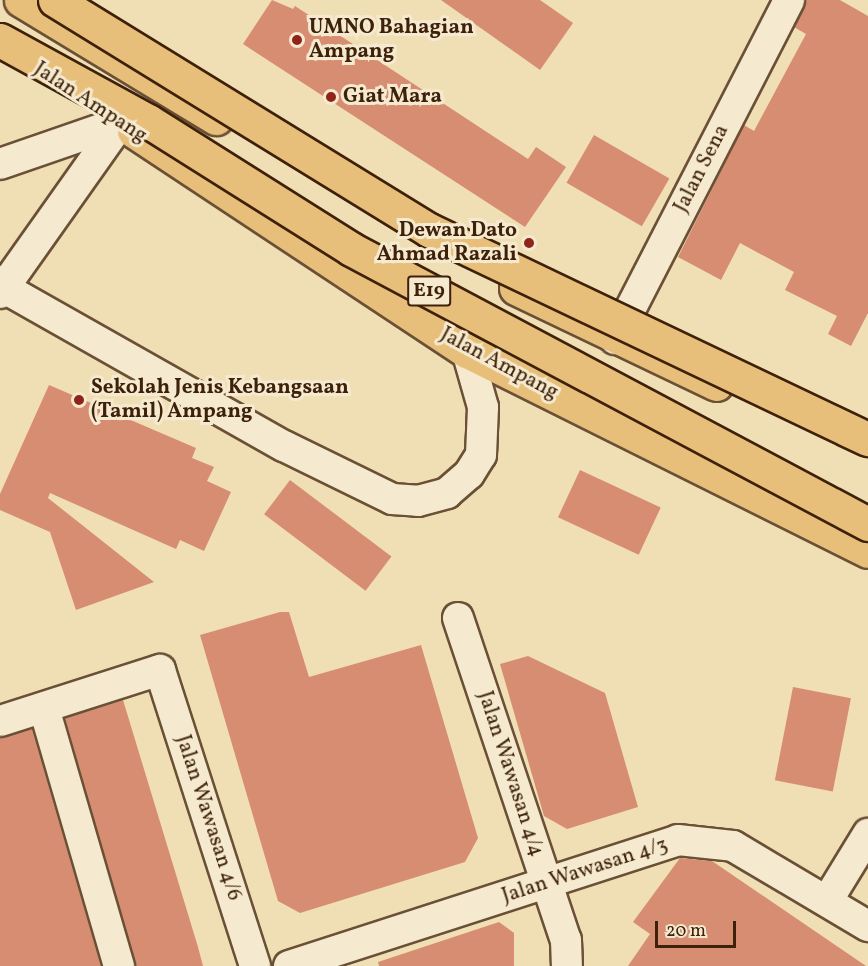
<!DOCTYPE html>
<html>
<head>
<meta charset="utf-8">
<style>
	body { margin:0 }
	#map { position:relative; width:868px; height:966px; overflow:hidden; background:#f0deb5; font-family:Vollkorn,serif }
	div>[style] { position:absolute }
	.building>* { inset:0; background:#d78d72; transform-origin:0 0 }
	.roads { filter:drop-shadow(2px 0 #6a5035) drop-shadow(-2px 0 #6a5035) drop-shadow(0 2px #6a5035) drop-shadow(0 -2px #6a5035) }
	.minor>* { height:30px; margin:-15px; padding:0 15px; transform-origin:15px; border-radius:15px; background:#f5eacf }
	.major>* { height:33px; margin:-16.5px; padding:0 16.5px; transform-origin:16.5px; border-radius:16.5px; background:#e8bf7a }
	.bridges { filter:drop-shadow(2px 0 #3e210a) drop-shadow(-2px 0 #3e210a) drop-shadow(0 2px #3e210a) drop-shadow(0 -2px #3e210a) }
	.highway-bridge>* { height:33px; margin:-16.5px; padding:0 16.5px; transform-origin:16.5px; border-radius:16.5px; background:#e8bf7a }
	.dots>* { width:16px; height:16px; translate:-50% -50%; box-sizing:border-box; border:3px solid #f5eacf; border-radius:50% }
	span { translate:-50% -50%; white-space:nowrap; text-align:center; line-height:1.15; -webkit-text-stroke:6px #f5eacf; paint-order:stroke }
	.shield-label span { padding:2px 4px; background:#f5eacf; border:2px solid; border-radius:4px; -webkit-text-stroke-width:0 }
	.shield-label { font-size:20px; color:#3e210a; font-weight:700 }
	.poi-label { font-size:21px; color:#3e210a; font-weight:700 }
	.left { translate:0 -50%; text-align:left }
	.right { translate:-100% -50%; text-align:right }
	.street-label { font-size:21px; color:#3e210a }
	.scale { position:absolute; left:655px; top:921px; width:81px; height:27px; box-sizing:border-box; border:3px solid #3e210a; border-top:0; padding-left:8px; font-size:18px; line-height:21px; white-space:nowrap; color:#3e210a; -webkit-text-stroke:4px #f5eacf; paint-order:stroke }
</style>
</head>
<body>
<div id="map">
	<div class="building">
		<div style="clip-path:polygon(272px 0,293px 9px,295px 6px,528px 159px,536px 147px,566px 167px,525px 227px,243px 44px)"></div>
		<div style="clip-path:polygon(441px 0,540px 0,573px 23px,540px 70px)"></div>
		<div style="clip-path:polygon(807px 0,840px 0,868px 16px,868px 313px,851px 346px,828px 334px,837px 316px,785px 290px,794px 272px,740px 243px,721px 280px,678px 257px,744px 125px,754px 131px,806px 34px,794px 27px)"></div>
		<div style="left:594px;top:135px;width:87px;height:55px;rotate:30deg"></div>
		<div style="clip-path:polygon(49px 385px,196px 448px,192px 458px,214px 467px,207px 481px,231px 492px,204px 551px,180px 540px,176px 549px,50px 493px,48px 498px,154px 582px,76px 610px,50px 532px,0 510px,0 494px)"></div>
		<div style="left:580px;top:470px;width:89px;height:52px;rotate:25deg"></div>
		<div style="left:290px;top:480px;width:127px;height:43px;rotate:37deg"></div>
		<div style="clip-path:polygon(280px 612px,289px 612px,309px 677px,421px 645px,478px 838px,465px 862px,300px 913px,278px 901px,200px 635px)"></div>
		<div style="clip-path:polygon(528px 656px,605px 693px,638px 807px,567px 829px,544px 816px,500px 664px)"></div>
		<div style="left:793px;top:687px;width:59px;height:95px;rotate:11deg"></div>
		<div style="clip-path:polygon(123px 700px,198px 947px,203px 966px,136px 966px,65px 718px)"></div>
		<div style="clip-path:polygon(32px 729px,101px 966px,0 966px,0 738px)"></div>
		<div style="clip-path:polygon(680px 858px,712px 861px,866px 966px,628px 966px,650px 934px,633px 922px)"></div>
		<div style="clip-path:polygon(499px 922px,514px 933px,514px 966px,379px 966px,378px 962px)"></div>
	</div>
	<div class="roads">
		<div class="minor">
			<div style="left:0;top:164px;width:128px;rotate:-19.1deg"></div>
			<div style="left:0;top:281px;width:10px;rotate:53deg"></div>
			<div style="left:6px;top:289px;width:319px;rotate:29.5deg"></div>
			<div style="left:284px;top:446px;width:120px;rotate:26.1deg"></div>
			<div style="left:392px;top:499px;width:26px;rotate:4deg"></div>
			<div style="left:418px;top:501px;width:30px;rotate:-15deg"></div>
			<div style="left:447px;top:493px;width:29px;rotate:-41deg"></div>
			<div style="left:469px;top:474px;width:22px;rotate:-58deg"></div>
			<div style="left:481px;top:455px;width:48px;rotate:-87.6deg"></div>
			<div style="left:483px;top:407px;width:58px;rotate:-105.9deg"></div>
			<div style="left:0;top:293px;width:209px;rotate:-54.7deg"></div>
			<div style="left:615px;top:339px;width:381px;rotate:-62.8deg"></div>
			<div style="left:458px;top:618px;width:340px;rotate:71.5deg"></div>
			<div style="left:566px;top:940px;width:26px;rotate:88deg"></div>
			<div style="left:44px;top:708px;width:269px;rotate:73.8deg"></div>
			<div style="left:0;top:721px;width:168px;rotate:-17.7deg"></div>
			<div style="left:160px;top:670px;width:311px;rotate:72.2deg"></div>
			<div style="left:827px;top:901px;width:79px;rotate:-58.5deg"></div>
			<div style="left:289px;top:966px;width:409px;rotate:-17.9deg"></div>
			<div style="left:678px;top:840px;width:55px;rotate:6.2deg"></div>
			<div style="left:733px;top:846px;width:157px;rotate:30.7deg"></div>
		</div>
		<div class="major">
			<div style="left:21px;top:0;width:228px;rotate:31.2deg"></div>
			<div style="left:134px;top:131px;width:399px;rotate:33.5deg"></div>
			<div style="left:467px;top:351px;width:448px;rotate:26.5deg"></div>
			<div style="left:516px;top:288px;width:222px;rotate:25.6deg"></div>
		</div>
	</div>
	<div class="bridges">
		<div class="highway-bridge">
			<div style="left:55px;top:0;width:439px;rotate:31.6deg"></div>
			<div style="left:429px;top:230px;width:486px;rotate:25.5deg"></div>
			<div style="left:0;top:40px;width:169px;rotate:28.7deg"></div>
			<div style="left:148px;top:121px;width:240px;rotate:32.2deg"></div>
			<div style="left:351px;top:249px;width:586px;rotate:28.01deg"></div>
		</div>
	</div>
	<div class="dots">
		<div style="left:297px;top:40px;background:#8f2418"></div>
		<div style="left:331px;top:97px;background:#8f2418"></div>
		<div style="left:529px;top:243px;background:#8f2418"></div>
		<div style="left:79px;top:400px;background:#8f2418"></div>
	</div>
	<div class="shield-label">
		<span style="left:429px;top:291px">E19</span>
	</div>
	<div class="poi-label">
		<span class="left" style="left:309px;top:40px">UMNO Bahagian<br>Ampang</span>
		<span class="left" style="left:343px;top:97px">Giat Mara</span>
		<span class="right" style="left:517px;top:243px">Dewan Dato<br>Ahmad Razali</span>
		<span class="left" style="left:91px;top:400px">Sekolah Jenis Kebangsaan<br>(Tamil) Ampang</span>
	</div>
	<div class="street-label">
		<span style="left:90px;top:103px;rotate:33deg">Jalan Ampang</span>
		<span style="left:702px;top:169px;rotate:-63deg">Jalan Sena</span>
		<span style="left:499px;top:364px;rotate:28deg">Jalan Ampang</span>
		<span style="left:510px;top:774px;rotate:72deg">Jalan Wawasan 4/4</span>
		<span style="left:208px;top:818px;rotate:72deg">Jalan Wawasan 4/6</span>
		<span style="left:585px;top:871px;rotate:-18deg">Jalan Wawasan 4/3</span>
	</div>
	<div class="scale">20 m</div>
</div>
</body>
</html>
